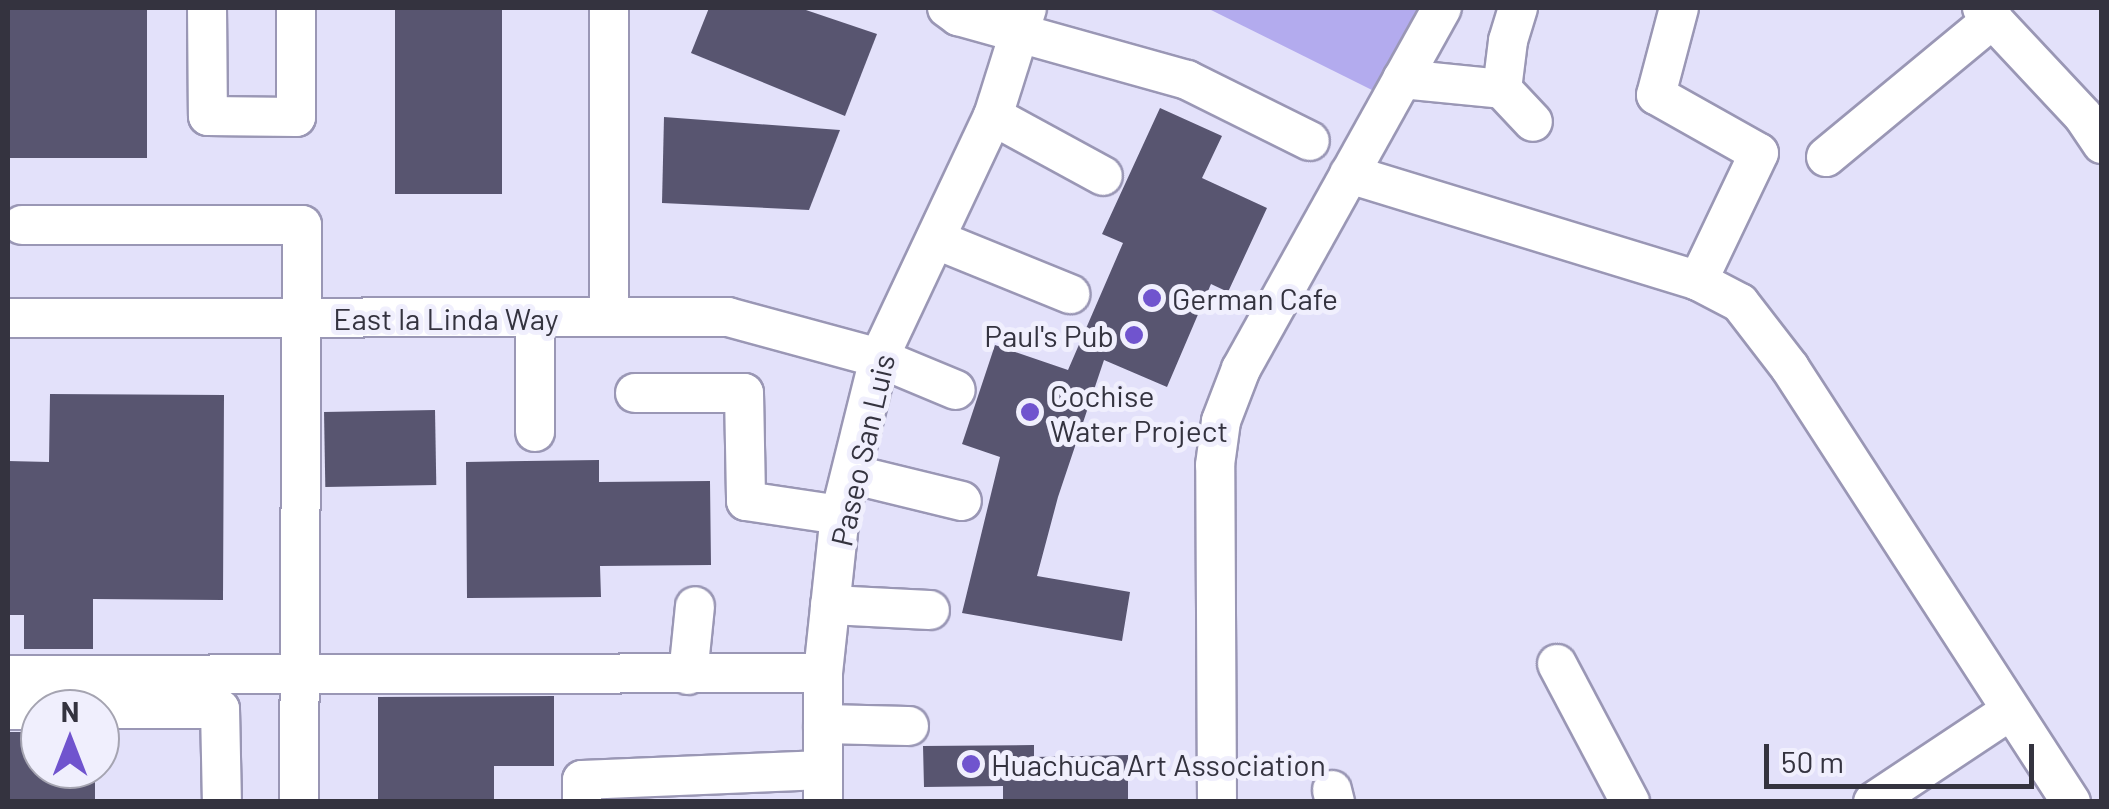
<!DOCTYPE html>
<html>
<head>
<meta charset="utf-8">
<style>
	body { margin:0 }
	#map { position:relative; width:2109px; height:809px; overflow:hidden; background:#e3e1fa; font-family:Barlow,sans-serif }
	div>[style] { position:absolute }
	.green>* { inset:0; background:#b3abee }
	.building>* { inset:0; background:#585570; transform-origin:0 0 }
	.roads { filter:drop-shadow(2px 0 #9a97b5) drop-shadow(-2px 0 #9a97b5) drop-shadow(0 2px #9a97b5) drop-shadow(0 -2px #9a97b5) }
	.minor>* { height:38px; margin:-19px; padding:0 19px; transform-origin:19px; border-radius:19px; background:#fff }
	.dots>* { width:28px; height:28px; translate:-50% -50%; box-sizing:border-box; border:5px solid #f0effd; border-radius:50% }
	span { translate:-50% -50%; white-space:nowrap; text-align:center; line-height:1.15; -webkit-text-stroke:10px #f0effd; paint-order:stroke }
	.poi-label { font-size:30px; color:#34333f }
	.left { translate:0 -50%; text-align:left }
	.right { translate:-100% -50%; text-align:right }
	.street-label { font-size:30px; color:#34333f }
	.frame { position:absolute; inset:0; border:10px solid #34333f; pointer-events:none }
	.north { position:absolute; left:20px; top:689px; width:100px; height:100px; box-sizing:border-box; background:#f0effd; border:2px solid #a5a4b1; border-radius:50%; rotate:0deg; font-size:28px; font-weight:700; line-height:40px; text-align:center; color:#34333f }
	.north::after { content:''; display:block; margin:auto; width:35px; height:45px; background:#7054ce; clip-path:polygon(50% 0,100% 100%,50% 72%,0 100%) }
	.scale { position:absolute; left:1764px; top:744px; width:270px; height:45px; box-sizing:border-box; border:5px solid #34333f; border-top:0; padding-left:12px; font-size:30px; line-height:35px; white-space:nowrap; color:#34333f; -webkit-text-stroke:8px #f0effd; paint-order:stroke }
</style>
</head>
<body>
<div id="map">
	<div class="green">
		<div style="clip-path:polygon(1207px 8px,1427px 8px,1380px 94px)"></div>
	</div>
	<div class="building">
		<div style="left:8px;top:8px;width:139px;height:150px"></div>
		<div style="left:395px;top:8px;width:107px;height:186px"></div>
		<div style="clip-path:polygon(709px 8px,800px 8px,877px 34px,845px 116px,691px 53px)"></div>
		<div style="clip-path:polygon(1160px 108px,1222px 136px,1202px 178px,1267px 208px,1228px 292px,1211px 284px,1167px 387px,1104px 360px,1058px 497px,1037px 576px,1130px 592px,1122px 641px,962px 613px,1000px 457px,962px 444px,995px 345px,1068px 370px,1123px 243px,1102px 234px)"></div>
		<div style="clip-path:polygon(664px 117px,840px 130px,809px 210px,662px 203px)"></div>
		<div style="clip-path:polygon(50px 394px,224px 395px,223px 600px,93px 599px,93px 649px,24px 649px,24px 615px,8px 615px,8px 461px,49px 462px)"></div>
		<div style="left:435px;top:410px;width:75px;height:111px;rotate:89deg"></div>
		<div style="clip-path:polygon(599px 460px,599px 482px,710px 481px,711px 565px,600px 566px,601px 597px,467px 598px,466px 462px)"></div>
		<div style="clip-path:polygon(554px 696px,554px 766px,494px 766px,494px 802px,378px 802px,378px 697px)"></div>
		<div style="clip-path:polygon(8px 732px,40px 732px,40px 769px,95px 769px,95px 802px,8px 802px)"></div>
		<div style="clip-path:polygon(1034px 745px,1034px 757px,1128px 755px,1128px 802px,1003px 802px,1003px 786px,924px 787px,923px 746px)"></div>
	</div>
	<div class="roads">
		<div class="minor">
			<div style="left:207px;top:8px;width:108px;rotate:89.5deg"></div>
			<div style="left:208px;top:116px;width:88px;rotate:0.7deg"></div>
			<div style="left:296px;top:117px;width:109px;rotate:-90deg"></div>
			<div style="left:609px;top:8px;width:309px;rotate:90deg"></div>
			<div style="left:947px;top:8px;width:14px;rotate:36deg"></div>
			<div style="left:958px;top:16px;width:238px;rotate:15.6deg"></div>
			<div style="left:1187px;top:80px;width:137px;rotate:26.4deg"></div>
			<div style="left:1518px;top:8px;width:34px;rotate:107deg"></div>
			<div style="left:1508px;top:41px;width:48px;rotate:97.1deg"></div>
			<div style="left:1502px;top:89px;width:45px;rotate:46.8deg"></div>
			<div style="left:1679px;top:8px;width:90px;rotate:104.8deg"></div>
			<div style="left:1656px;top:95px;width:118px;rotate:29.4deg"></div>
			<div style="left:1759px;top:153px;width:142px;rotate:115.5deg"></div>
			<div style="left:1982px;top:8px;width:148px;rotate:46.9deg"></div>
			<div style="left:2083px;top:116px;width:34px;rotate:56deg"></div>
			<div style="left:1402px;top:79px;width:100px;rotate:5.7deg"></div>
			<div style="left:993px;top:116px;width:125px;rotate:28.6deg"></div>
			<div style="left:1826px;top:157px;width:217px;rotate:-39.6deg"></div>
			<div style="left:1349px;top:174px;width:365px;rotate:17deg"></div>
			<div style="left:1698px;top:281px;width:47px;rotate:27.6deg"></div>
			<div style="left:1740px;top:303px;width:82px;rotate:52.4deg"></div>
			<div style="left:1790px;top:368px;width:517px;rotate:57.08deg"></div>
			<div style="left:22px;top:225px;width:280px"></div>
			<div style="left:302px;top:225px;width:577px;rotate:90.3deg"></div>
			<div style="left:937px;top:240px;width:144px;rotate:22.1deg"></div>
			<div style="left:535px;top:317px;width:115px;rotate:90deg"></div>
			<div style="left:8px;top:318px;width:720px;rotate:-0.08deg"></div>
			<div style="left:728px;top:317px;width:156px;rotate:15.2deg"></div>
			<div style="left:879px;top:358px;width:83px;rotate:22.6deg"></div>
			<div style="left:635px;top:393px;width:109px"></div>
			<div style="left:744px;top:393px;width:108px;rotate:88.9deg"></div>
			<div style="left:746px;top:501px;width:95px;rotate:8.5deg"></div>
			<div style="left:851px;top:474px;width:114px;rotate:13.7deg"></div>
			<div style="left:830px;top:605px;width:100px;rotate:2.9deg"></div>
			<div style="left:1557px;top:664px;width:156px;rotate:62.1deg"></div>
			<div style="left:8px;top:675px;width:815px;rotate:-0.14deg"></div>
			<div style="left:688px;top:675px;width:69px;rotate:-84.2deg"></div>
			<div style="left:100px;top:709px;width:120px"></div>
			<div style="left:220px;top:709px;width:93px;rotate:88.8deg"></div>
			<div style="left:8px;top:710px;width:32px"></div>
			<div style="left:823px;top:724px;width:86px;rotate:1.3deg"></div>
			<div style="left:1332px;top:790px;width:12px;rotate:76deg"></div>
			<div style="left:582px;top:802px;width:22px;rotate:-90deg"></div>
			<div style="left:582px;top:780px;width:241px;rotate:-2.4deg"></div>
			<div style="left:823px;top:802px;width:129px;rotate:-90deg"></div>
			<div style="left:823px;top:673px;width:159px;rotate:-83.9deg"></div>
			<div style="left:840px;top:515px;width:162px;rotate:-76deg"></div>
			<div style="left:879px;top:358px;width:268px;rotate:-64.8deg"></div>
			<div style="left:993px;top:116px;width:113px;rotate:-72.5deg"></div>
			<div style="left:1217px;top:802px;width:337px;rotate:-90.3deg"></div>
			<div style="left:1215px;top:465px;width:44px;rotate:-82.2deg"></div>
			<div style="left:1221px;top:421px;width:56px;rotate:-69deg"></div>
			<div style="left:1241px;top:369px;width:413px;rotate:-60.9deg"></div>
			<div style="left:1873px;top:802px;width:164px;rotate:-33.6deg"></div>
		</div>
	</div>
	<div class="dots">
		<div style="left:1152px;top:298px;background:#7054ce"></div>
		<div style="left:1134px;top:335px;background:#7054ce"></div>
		<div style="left:1030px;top:412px;background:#7054ce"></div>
		<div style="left:971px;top:764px;background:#7054ce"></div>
	</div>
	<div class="poi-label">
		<span class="left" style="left:1172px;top:298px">German Cafe</span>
		<span class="right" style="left:1114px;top:335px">Paul's Pub</span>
		<span class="left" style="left:1050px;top:412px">Cochise<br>Water Project</span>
		<span class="left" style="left:991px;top:764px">Huachuca Art Association</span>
	</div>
	<div class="street-label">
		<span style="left:446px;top:318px">East la Linda Way</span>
		<span style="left:862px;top:450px;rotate:-77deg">Paseo San Luis</span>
	</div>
	<div class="frame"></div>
	<div class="north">N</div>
	<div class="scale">50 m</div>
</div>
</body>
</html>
